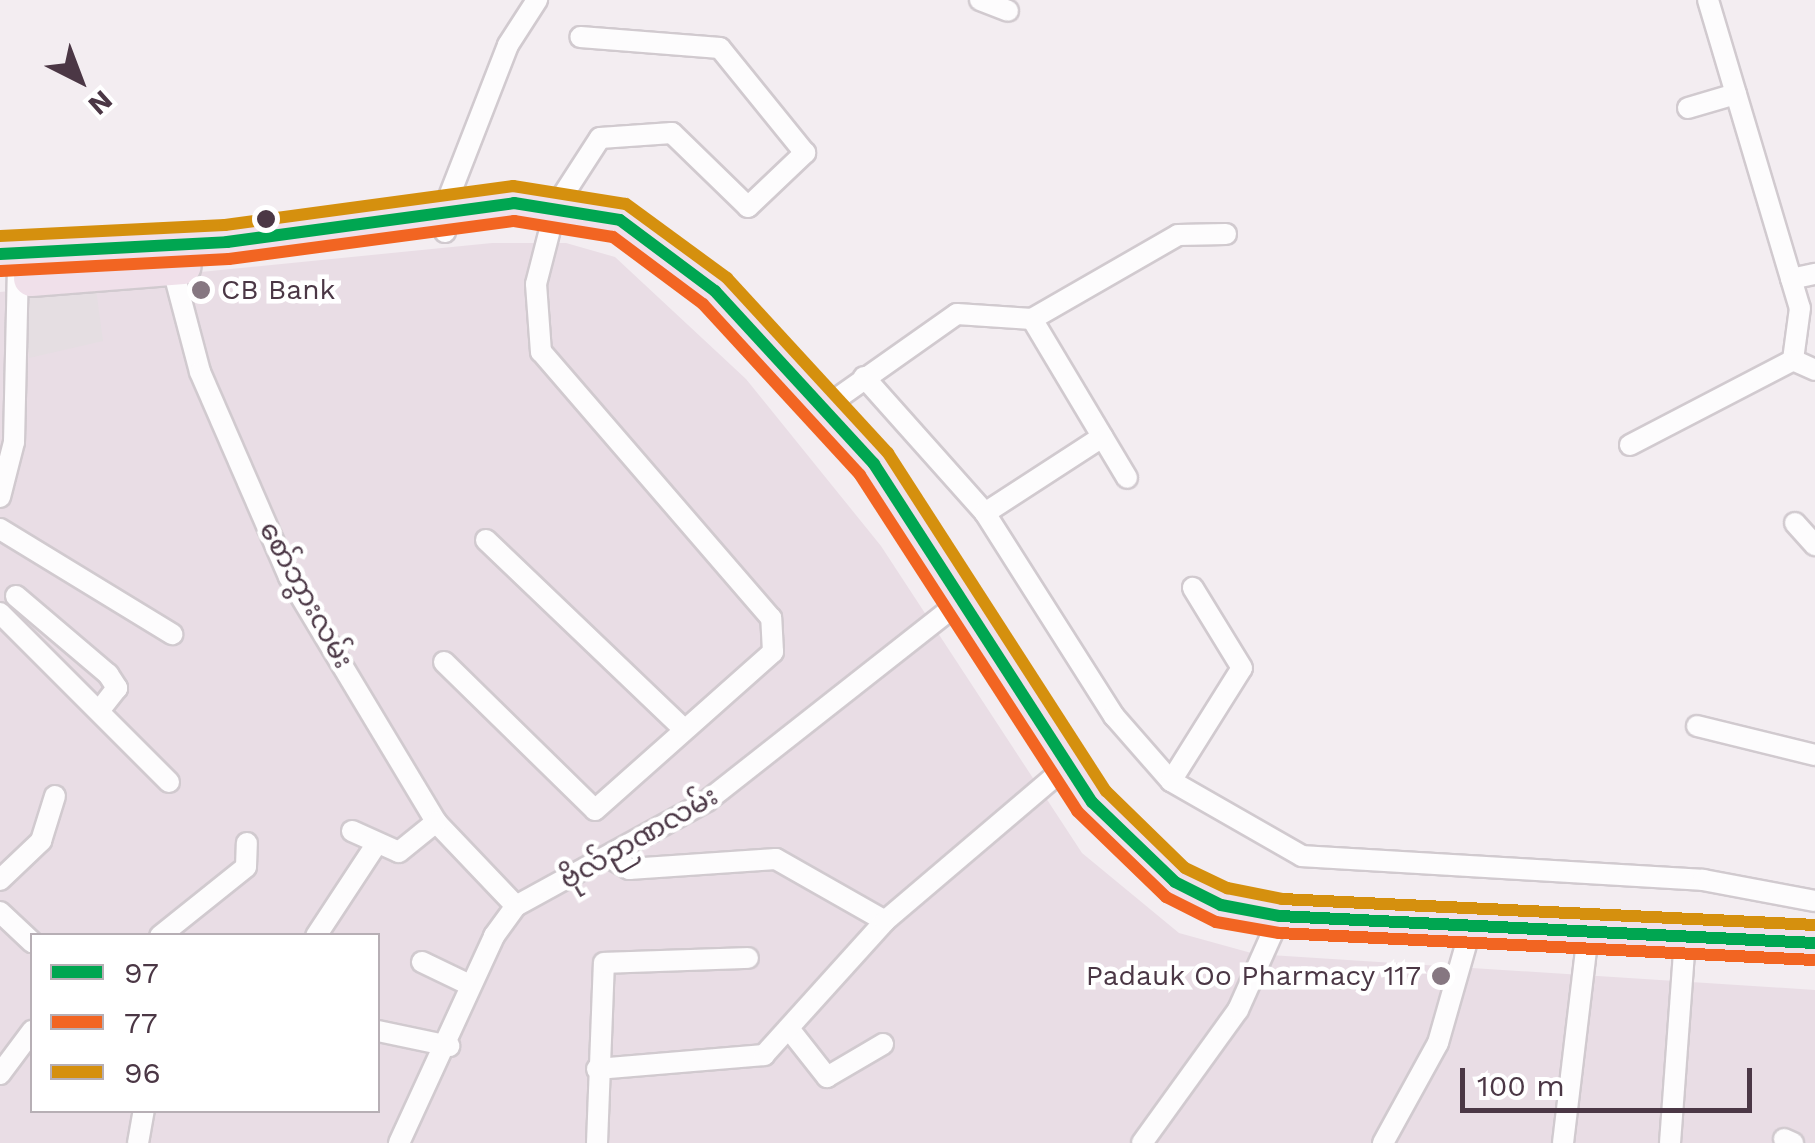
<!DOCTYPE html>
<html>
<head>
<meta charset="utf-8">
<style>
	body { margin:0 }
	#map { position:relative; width:1815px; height:1143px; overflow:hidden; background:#f3edf1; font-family:"Work Sans","Noto Sans Myanmar",sans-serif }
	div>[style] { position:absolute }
	.residential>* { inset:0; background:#e9dde5 }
	.parking>* { inset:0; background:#e5dee2 }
	.roads { filter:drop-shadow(2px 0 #d1cacf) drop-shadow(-2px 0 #d1cacf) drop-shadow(0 2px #d1cacf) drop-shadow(0 -2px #d1cacf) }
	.minor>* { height:20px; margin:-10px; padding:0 10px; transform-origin:10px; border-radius:10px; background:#fdfcfd }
	.trunk>* { height:35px; margin:-17.5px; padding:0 17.5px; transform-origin:17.5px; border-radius:17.5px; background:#f0e0ea }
	.bus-1>* { height:12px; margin:-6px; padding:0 6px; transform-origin:6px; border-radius:6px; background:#00a651 }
	.bus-2>* { height:12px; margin:-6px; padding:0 6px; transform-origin:6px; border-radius:6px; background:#f26522 }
	.bus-3>* { height:12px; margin:-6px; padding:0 6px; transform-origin:6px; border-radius:6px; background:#d5900e }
	.dots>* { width:28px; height:28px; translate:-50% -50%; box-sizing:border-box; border:5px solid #fff; border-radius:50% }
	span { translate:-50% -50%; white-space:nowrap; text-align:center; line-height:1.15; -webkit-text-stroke:9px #fff; paint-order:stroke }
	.poi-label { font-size:28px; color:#4b3745 }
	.left { translate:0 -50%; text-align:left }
	.right { translate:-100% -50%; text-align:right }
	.street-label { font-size:28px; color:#4b3745 }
	.legend { position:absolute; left:30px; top:933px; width:350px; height:180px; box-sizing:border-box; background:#fff; border:2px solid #b7afb5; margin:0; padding:12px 18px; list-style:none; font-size:30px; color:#4b3745 }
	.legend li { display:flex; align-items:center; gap:20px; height:50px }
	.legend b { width:50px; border:2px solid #b7afb5 }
	.north { position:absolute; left:30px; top:30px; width:100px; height:100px; -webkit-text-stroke:8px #fff; paint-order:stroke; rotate:138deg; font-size:28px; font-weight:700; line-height:40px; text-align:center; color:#4b3745 }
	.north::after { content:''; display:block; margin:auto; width:35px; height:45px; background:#4b3745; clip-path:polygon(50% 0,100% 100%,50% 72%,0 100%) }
	.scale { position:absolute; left:1460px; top:1068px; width:292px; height:45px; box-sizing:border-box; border:5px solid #4b3745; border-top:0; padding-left:12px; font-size:30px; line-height:35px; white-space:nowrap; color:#4b3745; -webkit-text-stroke:8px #fff; paint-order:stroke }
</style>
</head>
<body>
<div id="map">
	<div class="residential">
		<div style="clip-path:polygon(evenodd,492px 243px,566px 243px,615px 257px,746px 379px,881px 546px,1082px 853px,1179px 933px,1255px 954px,1815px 990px,1815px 1143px,0 1143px,0 292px,492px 243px,32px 936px,378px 936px,378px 1110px,32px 1110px,32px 936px)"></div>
	</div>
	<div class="parking">
		<div style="clip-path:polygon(96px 289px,103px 341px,29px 358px,23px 297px)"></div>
	</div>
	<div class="roads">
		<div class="minor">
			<div style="left:980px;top:0;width:30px;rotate:21deg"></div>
			<div style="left:1708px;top:0;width:321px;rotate:73.4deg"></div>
			<div style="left:1800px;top:308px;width:52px;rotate:97.7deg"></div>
			<div style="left:1688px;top:108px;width:50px;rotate:-16.3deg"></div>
			<div style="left:445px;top:232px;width:20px;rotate:-96deg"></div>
			<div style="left:443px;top:212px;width:179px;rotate:-68.7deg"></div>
			<div style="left:508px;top:45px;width:54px;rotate:-57.2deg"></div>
			<div style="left:171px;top:262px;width:114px;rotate:75.2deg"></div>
			<div style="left:200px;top:372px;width:223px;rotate:66.5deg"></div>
			<div style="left:289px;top:577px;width:286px;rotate:59deg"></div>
			<div style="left:436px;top:822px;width:116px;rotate:46.4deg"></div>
			<div style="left:1791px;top:279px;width:25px;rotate:-12deg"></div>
			<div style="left:1032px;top:319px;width:185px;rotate:59.1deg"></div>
			<div style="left:864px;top:377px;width:182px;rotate:48.3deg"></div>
			<div style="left:985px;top:513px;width:241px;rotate:57.6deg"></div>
			<div style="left:1114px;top:716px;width:86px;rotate:48.8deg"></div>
			<div style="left:1171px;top:781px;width:151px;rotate:29.8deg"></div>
			<div style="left:1302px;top:856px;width:402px;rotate:3.4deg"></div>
			<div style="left:1703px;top:880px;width:114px;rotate:10.6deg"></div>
			<div style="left:825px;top:407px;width:161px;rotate:-35.2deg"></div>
			<div style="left:957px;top:314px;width:75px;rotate:3.8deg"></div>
			<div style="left:1032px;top:319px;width:168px;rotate:-29.9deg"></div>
			<div style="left:1178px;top:235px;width:48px;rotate:-1.2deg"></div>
			<div style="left:1630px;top:445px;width:184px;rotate:-27.5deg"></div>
			<div style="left:1793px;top:360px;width:24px;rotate:24deg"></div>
			<div style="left:0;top:497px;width:57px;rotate:-75.7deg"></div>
			<div style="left:14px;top:442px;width:181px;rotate:-88.7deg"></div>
			<div style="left:985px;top:513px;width:140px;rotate:-33deg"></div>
			<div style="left:1795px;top:523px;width:30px;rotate:48deg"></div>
			<div style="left:0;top:529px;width:202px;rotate:31.4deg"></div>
			<div style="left:486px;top:540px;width:272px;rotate:43.7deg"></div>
			<div style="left:16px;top:596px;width:121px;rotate:40.3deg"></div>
			<div style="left:108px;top:674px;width:17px;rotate:57deg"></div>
			<div style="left:117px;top:688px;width:24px;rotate:128deg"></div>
			<div style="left:0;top:613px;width:239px;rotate:45deg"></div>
			<div style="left:444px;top:662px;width:211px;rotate:44.4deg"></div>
			<div style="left:595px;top:810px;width:238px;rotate:-41.6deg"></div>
			<div style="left:773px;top:652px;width:34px;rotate:-93deg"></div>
			<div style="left:771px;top:618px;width:352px;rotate:-130.8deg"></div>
			<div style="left:541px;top:352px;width:68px;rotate:-94.2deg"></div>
			<div style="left:536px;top:284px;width:81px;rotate:-75.6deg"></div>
			<div style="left:556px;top:206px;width:81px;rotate:-57.1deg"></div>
			<div style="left:600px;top:138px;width:72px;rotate:-4deg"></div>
			<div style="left:672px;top:133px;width:106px;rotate:44.2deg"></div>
			<div style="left:748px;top:207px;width:79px;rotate:-43.5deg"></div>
			<div style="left:805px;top:153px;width:135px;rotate:-129deg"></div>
			<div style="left:720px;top:48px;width:140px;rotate:-175.5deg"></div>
			<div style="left:1697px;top:726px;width:122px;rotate:13.8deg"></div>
			<div style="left:1171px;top:781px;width:133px;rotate:-57.9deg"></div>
			<div style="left:1242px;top:668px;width:94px;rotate:-121.5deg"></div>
			<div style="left:352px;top:831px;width:51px;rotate:24.1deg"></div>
			<div style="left:399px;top:852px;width:48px;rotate:-39deg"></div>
			<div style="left:612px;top:859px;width:20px;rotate:30deg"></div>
			<div style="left:629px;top:869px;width:147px;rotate:-3.9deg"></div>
			<div style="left:776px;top:859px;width:125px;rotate:29.6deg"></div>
			<div style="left:0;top:880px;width:57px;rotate:-43.6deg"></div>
			<div style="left:41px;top:841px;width:47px;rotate:-72.7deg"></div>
			<div style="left:0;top:912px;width:44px;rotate:43.2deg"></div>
			<div style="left:160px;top:936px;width:110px;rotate:-38.7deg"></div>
			<div style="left:246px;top:867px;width:24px;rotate:-88deg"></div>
			<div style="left:316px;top:936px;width:111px;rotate:-56.7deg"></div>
			<div style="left:422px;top:962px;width:53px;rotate:25.6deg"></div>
			<div style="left:790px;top:1030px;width:60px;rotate:51.8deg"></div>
			<div style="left:827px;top:1077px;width:65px;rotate:-30.5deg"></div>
			<div style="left:378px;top:1031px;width:73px;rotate:11.9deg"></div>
			<div style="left:597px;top:1069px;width:168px;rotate:-4.8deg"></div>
			<div style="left:764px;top:1055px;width:181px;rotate:-47.9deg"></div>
			<div style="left:885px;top:921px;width:239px;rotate:-40.4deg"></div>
			<div style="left:0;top:1074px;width:54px;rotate:-53.3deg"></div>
			<div style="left:1784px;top:1139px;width:10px;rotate:24deg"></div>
			<div style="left:138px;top:1143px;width:34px;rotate:-80deg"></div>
			<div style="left:399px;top:1143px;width:228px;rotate:-65.3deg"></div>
			<div style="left:494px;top:936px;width:37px;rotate:-54deg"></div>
			<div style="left:516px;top:906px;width:218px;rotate:-28.8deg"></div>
			<div style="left:707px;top:801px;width:328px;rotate:-38.2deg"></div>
			<div style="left:597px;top:1143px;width:180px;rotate:-87.8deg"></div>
			<div style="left:604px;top:963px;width:144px;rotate:-2deg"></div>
			<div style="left:1142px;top:1143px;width:164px;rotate:-54.2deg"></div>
			<div style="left:1238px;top:1010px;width:103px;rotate:-65.9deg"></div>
			<div style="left:1383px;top:1143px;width:114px;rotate:-61.2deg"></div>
			<div style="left:1438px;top:1043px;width:121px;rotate:-74.1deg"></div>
			<div style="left:1563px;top:1143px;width:210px;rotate:-83.2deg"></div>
			<div style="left:1670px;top:1143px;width:204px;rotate:-85.8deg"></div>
		</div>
		<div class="trunk">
			<div style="left:0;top:254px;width:227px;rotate:-3deg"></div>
			<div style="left:227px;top:242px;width:290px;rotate:-7.7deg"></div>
			<div style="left:514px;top:203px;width:107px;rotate:9.1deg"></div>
			<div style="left:620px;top:220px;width:119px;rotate:36.8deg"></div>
			<div style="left:715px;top:291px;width:235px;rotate:47.4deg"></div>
			<div style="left:874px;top:464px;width:402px;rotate:57.2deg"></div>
			<div style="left:1092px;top:802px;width:115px;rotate:43.9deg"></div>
			<div style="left:1175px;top:882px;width:51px;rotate:26.6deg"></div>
			<div style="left:1221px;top:905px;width:60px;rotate:10.6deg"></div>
			<div style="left:1280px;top:916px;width:536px;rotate:2.89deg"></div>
			<div style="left:31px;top:278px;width:152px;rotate:-4.5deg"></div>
		</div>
	</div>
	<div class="bus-1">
		<div style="left:0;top:254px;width:227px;rotate:-3deg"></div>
		<div style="left:227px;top:242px;width:290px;rotate:-7.7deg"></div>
		<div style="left:514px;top:203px;width:107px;rotate:9.1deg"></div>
		<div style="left:620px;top:220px;width:119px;rotate:36.8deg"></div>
		<div style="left:715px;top:291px;width:235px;rotate:47.4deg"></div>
		<div style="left:874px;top:464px;width:402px;rotate:57.2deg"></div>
		<div style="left:1092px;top:802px;width:115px;rotate:43.9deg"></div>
		<div style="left:1175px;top:882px;width:51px;rotate:26.6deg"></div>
		<div style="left:1221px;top:905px;width:60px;rotate:10.6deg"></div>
		<div style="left:1280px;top:916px;width:536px;rotate:2.89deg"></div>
	</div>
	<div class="bus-2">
		<div style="left:1px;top:271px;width:228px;rotate:-3deg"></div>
		<div style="left:229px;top:259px;width:288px;rotate:-7.6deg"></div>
		<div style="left:514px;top:221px;width:100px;rotate:9.2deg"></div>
		<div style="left:613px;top:237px;width:112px;rotate:36.7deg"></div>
		<div style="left:703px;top:304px;width:232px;rotate:47.4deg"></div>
		<div style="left:860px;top:475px;width:400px;rotate:57.1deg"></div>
		<div style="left:1077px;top:811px;width:124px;rotate:44deg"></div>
		<div style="left:1166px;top:897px;width:56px;rotate:26.6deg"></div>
		<div style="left:1216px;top:922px;width:64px;rotate:9.9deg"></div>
		<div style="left:1279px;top:933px;width:536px;rotate:2.89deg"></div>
	</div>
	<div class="bus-3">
		<div style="left:0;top:236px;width:225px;rotate:-2.8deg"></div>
		<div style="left:225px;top:225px;width:291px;rotate:-7.7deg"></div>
		<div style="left:513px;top:186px;width:114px;rotate:9.1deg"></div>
		<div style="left:626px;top:204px;width:125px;rotate:36.2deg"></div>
		<div style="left:727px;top:278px;width:238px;rotate:47.4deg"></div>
		<div style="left:888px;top:453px;width:402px;rotate:57.2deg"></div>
		<div style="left:1106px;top:791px;width:110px;rotate:44.3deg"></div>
		<div style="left:1185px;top:868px;width:47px;rotate:25.5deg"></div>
		<div style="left:1227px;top:888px;width:56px;rotate:11.3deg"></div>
		<div style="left:1282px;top:899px;width:534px;rotate:2.79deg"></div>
	</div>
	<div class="dots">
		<div style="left:266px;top:219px;background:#4b3745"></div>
		<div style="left:201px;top:290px;background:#867781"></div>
		<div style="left:1441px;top:976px;background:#867781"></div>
	</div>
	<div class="poi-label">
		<span class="left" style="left:221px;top:290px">CB Bank</span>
		<span class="right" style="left:1421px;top:976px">Padauk Oo Pharmacy 117</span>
	</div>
	<div class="street-label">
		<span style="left:306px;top:595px;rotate:61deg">စော်ဘွားလမ်း</span>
		<span style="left:639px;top:838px;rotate:-30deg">ဗိုလ်ဉာဏလမ်း</span>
	</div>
	<ul class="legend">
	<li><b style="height:12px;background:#00a651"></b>97</li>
	<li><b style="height:12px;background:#f26522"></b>77</li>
	<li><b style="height:12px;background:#d5900e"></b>96</li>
	</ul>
	<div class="north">N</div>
	<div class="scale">100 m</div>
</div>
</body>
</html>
